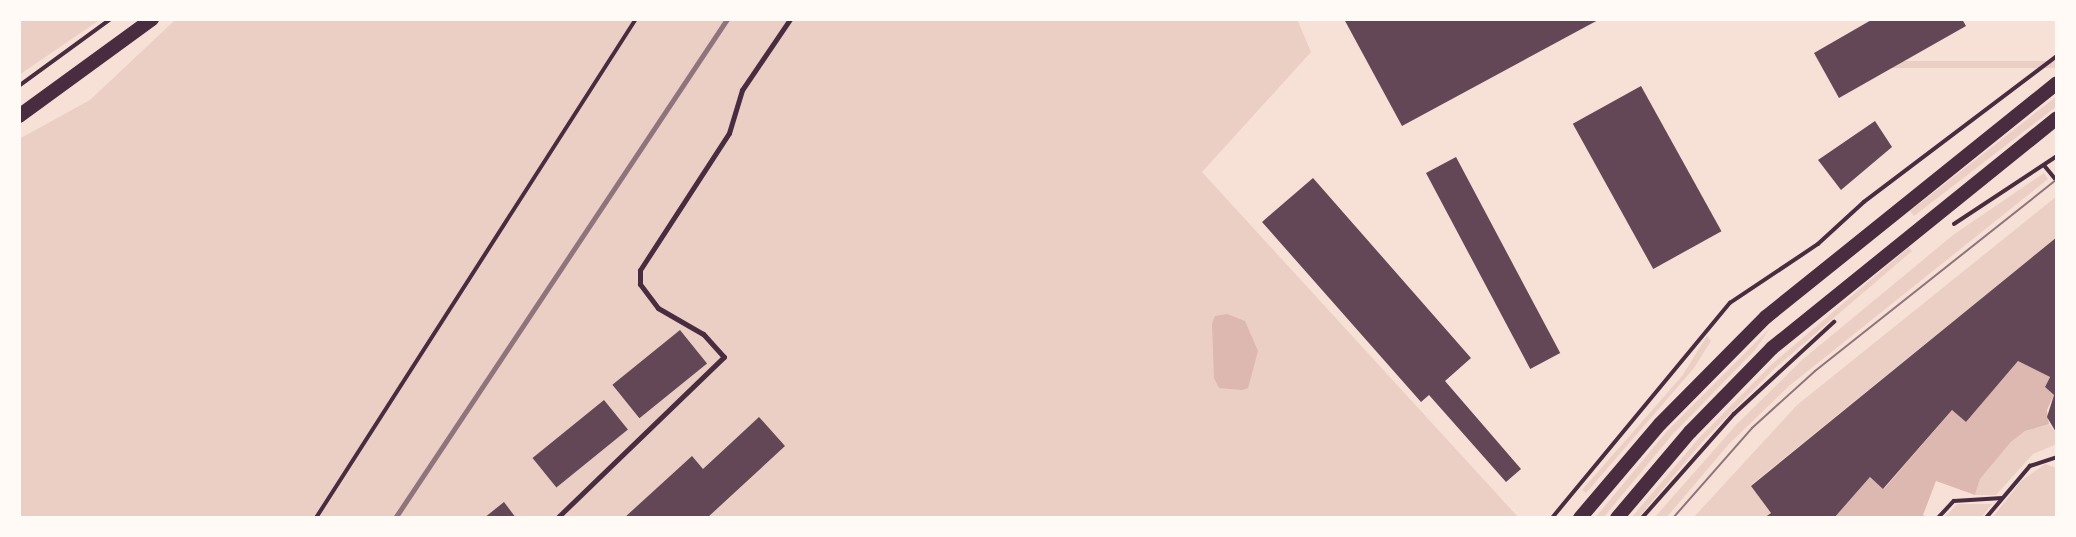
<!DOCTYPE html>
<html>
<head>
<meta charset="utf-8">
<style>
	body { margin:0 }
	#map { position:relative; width:2076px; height:537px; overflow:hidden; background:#f7e1d7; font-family:"DM Sans",sans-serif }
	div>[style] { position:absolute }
	.green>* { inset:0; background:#ebcfc5; transform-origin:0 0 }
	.water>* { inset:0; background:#dcb8b0 }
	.building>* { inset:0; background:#644757; transform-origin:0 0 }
	.path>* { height:3.5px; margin:-1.75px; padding:0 1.75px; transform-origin:1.75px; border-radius:1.75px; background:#4a2c40 }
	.service>* { height:5px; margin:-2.5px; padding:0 2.5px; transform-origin:2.5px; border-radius:2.5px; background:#4a2c40 }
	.secondary>* { height:14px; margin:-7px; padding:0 7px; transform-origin:7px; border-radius:7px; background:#4a2c40 }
	.tram>* { height:2px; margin:-1px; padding:0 1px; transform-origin:1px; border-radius:1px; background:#8f747c }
	.rail>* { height:5px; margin:-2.5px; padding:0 2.5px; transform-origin:2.5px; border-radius:2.5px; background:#8f747c }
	span { translate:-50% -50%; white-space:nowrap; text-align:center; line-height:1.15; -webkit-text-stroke:7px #fffaf5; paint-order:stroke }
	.frame { position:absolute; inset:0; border:21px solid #fffaf5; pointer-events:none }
</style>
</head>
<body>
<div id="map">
	<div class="green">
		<div style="clip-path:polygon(19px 19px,101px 19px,19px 75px)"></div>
		<div style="clip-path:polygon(176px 19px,1297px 19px,1311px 52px,1202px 172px,1519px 518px,19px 518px,19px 139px,90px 100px)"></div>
		<div style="left:2057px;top:61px;width:7px;height:209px;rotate:90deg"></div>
		<div style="clip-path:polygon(2057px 96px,2057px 106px,1914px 216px,1910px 211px)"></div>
		<div style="clip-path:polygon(2044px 173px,2048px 179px,1789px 386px,1729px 444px,1666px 518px,1654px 518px,1736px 425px,1802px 360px,1953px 235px)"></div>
		<div style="clip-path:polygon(2057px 196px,2057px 237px,1751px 485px,1771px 513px,1764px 518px,1693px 518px,1797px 405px)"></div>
		<div style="clip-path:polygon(1909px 247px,1912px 251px,1775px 368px,1704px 440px,1638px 518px,1631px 518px,1700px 437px,1771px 365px)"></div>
		<div style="clip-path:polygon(1770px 328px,1755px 350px,1672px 435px,1603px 518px,1595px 518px,1668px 430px)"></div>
		<div style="clip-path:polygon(1707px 336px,1711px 341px,1694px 368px,1586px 493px,1582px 490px,1682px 376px)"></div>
		<div style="clip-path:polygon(2049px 424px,2057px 434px,2057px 444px,2033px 454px,1996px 495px,1975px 495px,1980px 479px,2011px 442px,2025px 431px)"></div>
		<div style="clip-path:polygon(2045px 464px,2057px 468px,2057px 518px,1992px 518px,2021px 481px)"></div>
		<div style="clip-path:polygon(1957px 504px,1992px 504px,1981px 518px,1944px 518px)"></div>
	</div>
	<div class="water">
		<div style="clip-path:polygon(1227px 314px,1245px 321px,1258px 351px,1248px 388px,1242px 390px,1219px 388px,1214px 378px,1212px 324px,1215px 316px)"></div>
		<div style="clip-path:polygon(2018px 361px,2050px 377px,2045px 387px,2054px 395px,2047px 410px,2049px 424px,2025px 431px,2011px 442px,1980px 479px,1975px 495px,1936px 481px,1923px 515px,1929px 518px,1834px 518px,1870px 477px,1884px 489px,1952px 410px,1966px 422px)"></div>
	</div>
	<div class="building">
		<div style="clip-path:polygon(1344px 19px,1600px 19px,1402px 126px)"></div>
		<div style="clip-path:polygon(1873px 19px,1962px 19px,1966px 26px,1839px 98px,1814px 53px)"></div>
		<div style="left:1641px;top:86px;width:166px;height:78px;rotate:61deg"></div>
		<div style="clip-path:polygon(1875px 121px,1892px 147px,1841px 190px,1818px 160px)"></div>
		<div style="left:1456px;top:157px;width:222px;height:34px;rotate:62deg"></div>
		<div style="clip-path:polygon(1313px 178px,1471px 358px,1445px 381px,1521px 469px,1506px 482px,1429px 395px,1421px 402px,1262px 222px)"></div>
		<div style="clip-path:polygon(2057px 237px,2057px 434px,2047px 417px,2054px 395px,2045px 387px,2050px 377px,2018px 361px,1966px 422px,1952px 410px,1883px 489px,1870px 477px,1834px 518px,1764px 518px,1771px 513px,1751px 486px)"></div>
		<div style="left:680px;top:330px;width:43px;height:87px;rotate:51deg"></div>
		<div style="left:604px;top:400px;width:38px;height:92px;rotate:51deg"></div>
		<div style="clip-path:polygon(759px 417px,785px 446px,707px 518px,624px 518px,692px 456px,703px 469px)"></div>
		<div style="clip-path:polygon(504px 502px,516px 518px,484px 518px)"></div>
	</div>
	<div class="path">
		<div style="left:19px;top:86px;width:114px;rotate:-36.1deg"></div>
		<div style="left:2045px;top:166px;width:19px;rotate:51deg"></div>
		<div style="left:1954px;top:224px;width:123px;rotate:-33.4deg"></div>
		<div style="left:316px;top:518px;width:593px;rotate:-57.33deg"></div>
		<div style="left:1552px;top:518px;width:279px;rotate:-50.4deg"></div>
		<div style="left:1730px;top:303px;width:106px;rotate:-33.8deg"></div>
		<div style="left:1818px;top:244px;width:62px;rotate:-42.4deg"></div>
		<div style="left:1864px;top:202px;width:242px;rotate:-37.1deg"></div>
		<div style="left:1642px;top:518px;width:139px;rotate:-48.5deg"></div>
		<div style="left:1734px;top:414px;width:136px;rotate:-42.6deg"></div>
		<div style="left:1938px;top:518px;width:23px;rotate:-47deg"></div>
		<div style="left:1954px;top:501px;width:48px;rotate:-3.6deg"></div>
		<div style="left:1986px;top:518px;width:68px;rotate:-49.8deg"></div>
		<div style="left:2030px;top:466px;width:28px;rotate:-18deg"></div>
	</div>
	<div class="service">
		<div style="left:557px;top:518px;width:232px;rotate:-44deg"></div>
		<div style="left:724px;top:357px;width:31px;rotate:-132deg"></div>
		<div style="left:703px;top:334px;width:52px;rotate:-150deg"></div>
		<div style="left:658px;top:308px;width:30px;rotate:-127deg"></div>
		<div style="left:640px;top:284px;width:14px;rotate:-90deg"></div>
		<div style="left:640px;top:270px;width:163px;rotate:-57deg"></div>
		<div style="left:729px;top:133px;width:45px;rotate:-73.2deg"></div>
		<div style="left:742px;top:90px;width:86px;rotate:-55.9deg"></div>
	</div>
	<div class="secondary">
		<div style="left:19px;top:116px;width:165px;rotate:-36.1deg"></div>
		<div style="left:1580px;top:518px;width:123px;rotate:-49.6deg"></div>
		<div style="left:1660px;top:424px;width:151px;rotate:-45.3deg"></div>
		<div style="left:1766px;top:317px;width:373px;rotate:-38.8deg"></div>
		<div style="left:1617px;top:518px;width:113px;rotate:-49.7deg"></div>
		<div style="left:1690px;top:432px;width:117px;rotate:-45.7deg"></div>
		<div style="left:1772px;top:348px;width:366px;rotate:-38.9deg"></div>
	</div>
	<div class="tram">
		<div style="left:1673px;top:518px;width:120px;rotate:-48.7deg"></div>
		<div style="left:1752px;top:428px;width:85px;rotate:-42.1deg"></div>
		<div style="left:1815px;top:371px;width:309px;rotate:-38.4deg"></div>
	</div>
	<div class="rail">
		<div style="left:395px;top:518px;width:599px;rotate:-56.36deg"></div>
	</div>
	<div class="frame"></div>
</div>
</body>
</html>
